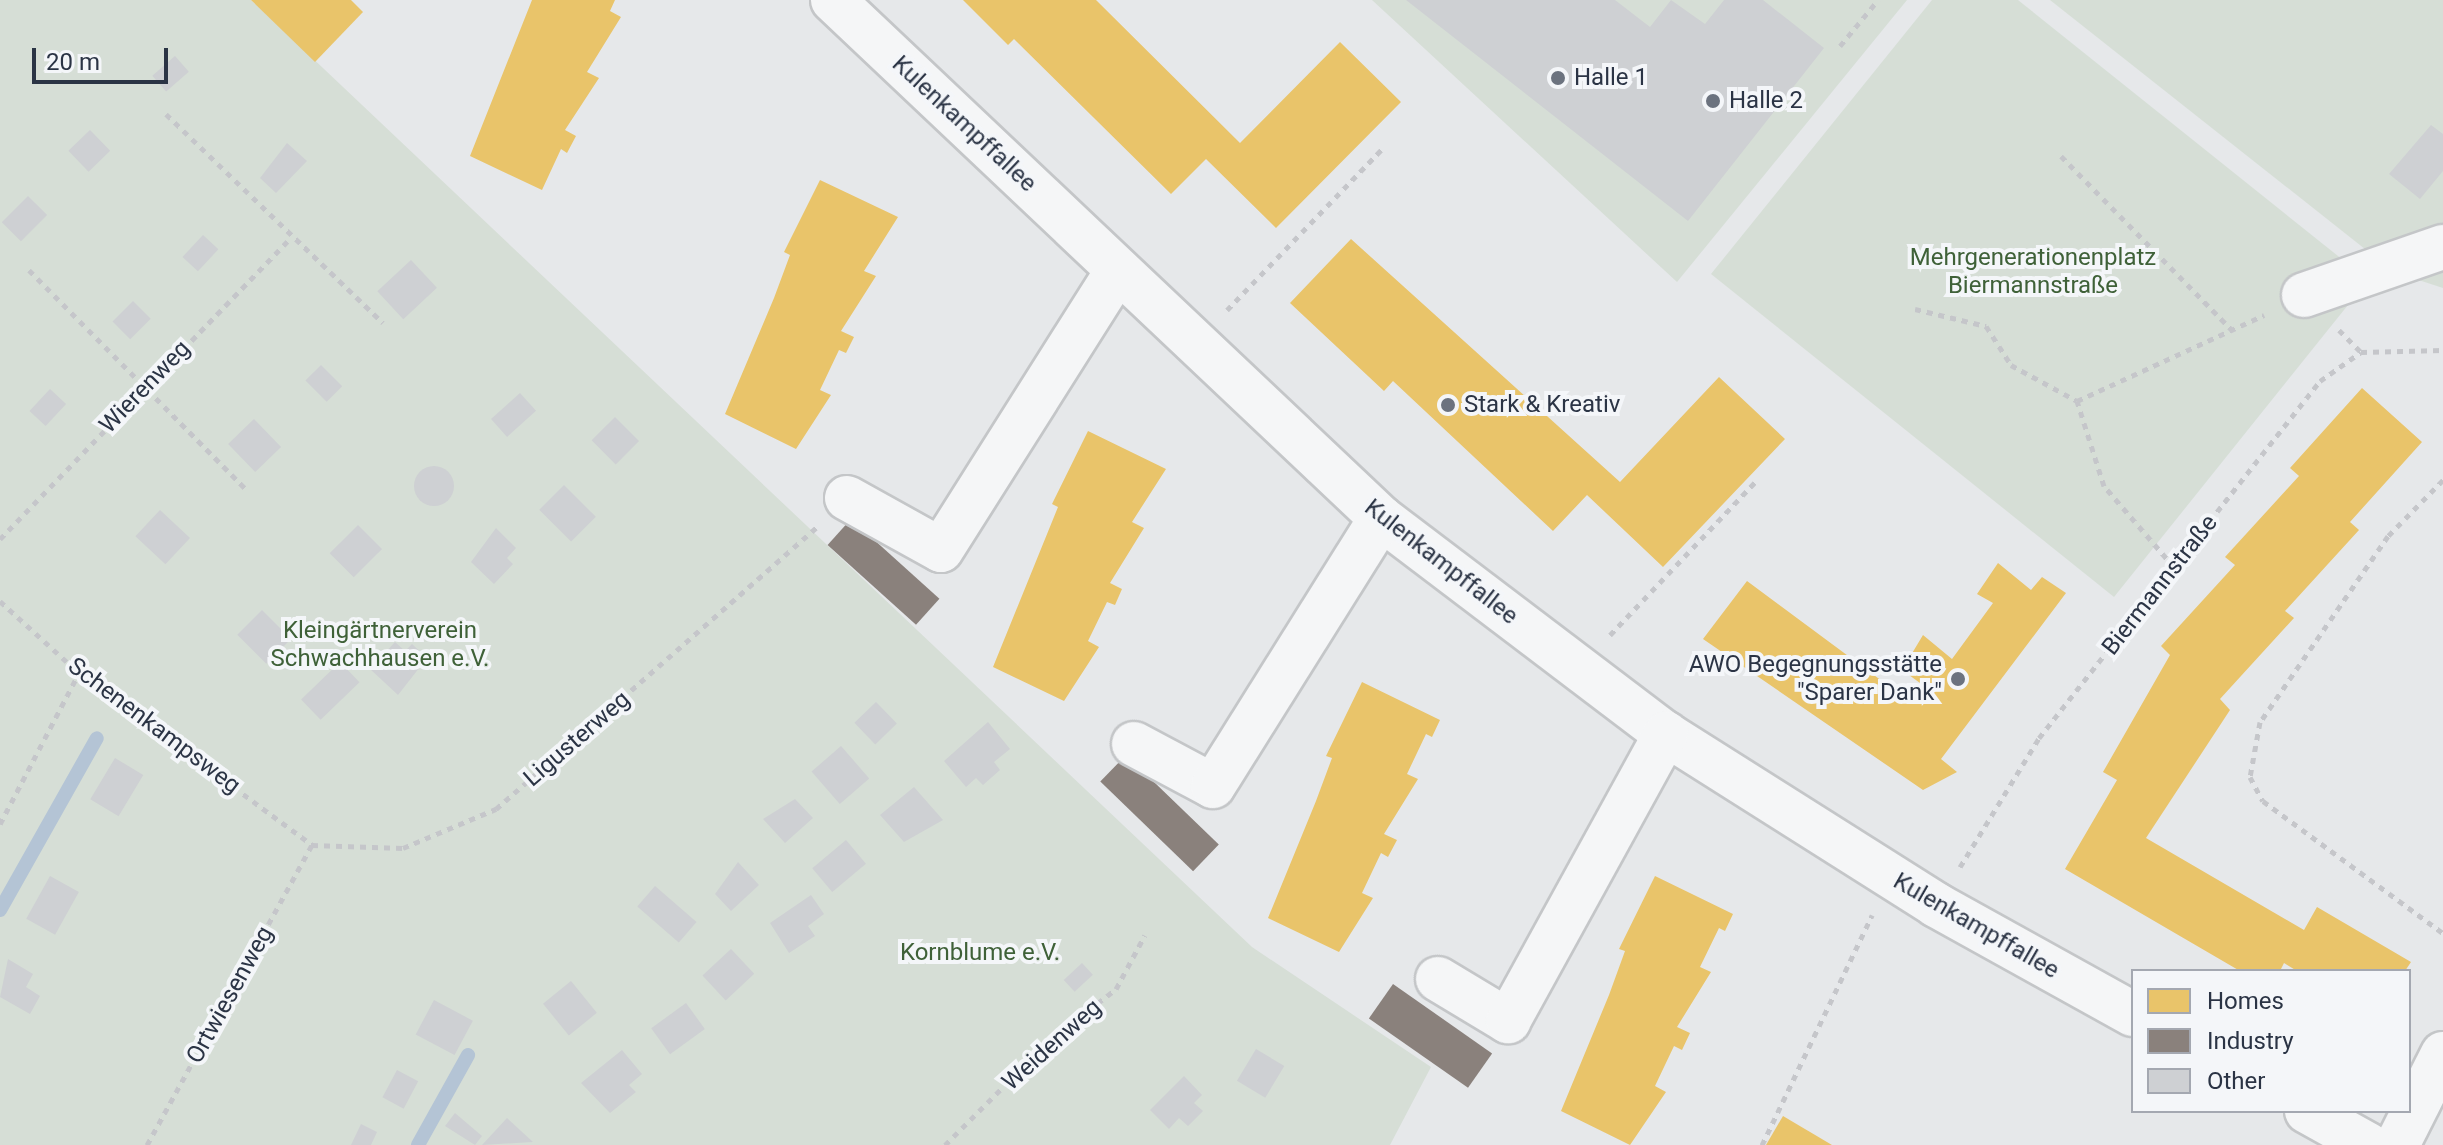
<!DOCTYPE html>
<html>
<head>
<meta charset="utf-8">
<style>
	body { margin:0 }
	#map { position:relative; width:2443px; height:1145px; overflow:hidden; background:#e6e8ea; font-family:Roboto,sans-serif }
	div>[style] { position:absolute }
	.green>* { inset:0; background:#d6ded6 }
	.homes>* { inset:0; background:#e9c46a }
	.industry>* { inset:0; background:#8a817c; transform-origin:0 0 }
	.stream>* { height:14px; margin:-7px; padding:0 7px; transform-origin:7px; border-radius:7px; background:#b4c4d5 }
	.building>* { inset:0; background:#ced0d3; transform-origin:0 0 }
	.round { border-radius:50% }
	.path>* { height:5px; margin-top:-2.5px; transform-origin:0; background:repeating-linear-gradient(90deg,#c5c6ca 0 6px,transparent 0 12px) }
	.roads { filter:drop-shadow(2px 0 #c4c6c8) drop-shadow(-2px 0 #c4c6c8) drop-shadow(0 2px #c4c6c8) drop-shadow(0 -2px #c4c6c8) }
	.minor>* { height:44px; margin:-22px; padding:0 22px; transform-origin:22px; border-radius:22px; background:#f5f6f7 }
	.dots>* { width:22px; height:22px; translate:-50% -50%; box-sizing:border-box; border:4px solid #f4f6f9; border-radius:50% }
	span { translate:-50% -50%; white-space:nowrap; text-align:center; line-height:1.15; -webkit-text-stroke:8px #f4f6f9; paint-order:stroke }
	.poi-label { font-size:24px; color:#2b3445 }
	.left { translate:0 -50%; text-align:left }
	.right { translate:-100% -50%; text-align:right }
	.street-label { font-size:24px; color:#2b3445 }
	.park-label { font-size:24px; color:#3f6138 }
	.legend { position:absolute; left:2131px; top:969px; width:280px; height:144px; box-sizing:border-box; background:#f4f6f9; border:2px solid #a4a8b1; margin:0; padding:10px 14px; list-style:none; font-size:24px; color:#2b3445 }
	.legend li { display:flex; align-items:center; gap:16px; height:40px }
	.legend b { width:40px; border:2px solid #a4a8b1 }
	.scale { position:absolute; left:32px; top:48px; width:136px; height:36px; box-sizing:border-box; border:4px solid #2b3445; border-top:0; padding-left:10px; font-size:24px; line-height:28px; white-space:nowrap; color:#2b3445; -webkit-text-stroke:6px #f4f6f9; paint-order:stroke }
</style>
</head>
<body>
<div id="map">
	<div class="green">
		<div style="clip-path:polygon(0 0,251px 0,1252px 947px,1431px 1067px,1390px 1145px,0 1145px)"></div>
		<div style="clip-path:polygon(1372px 0,1907px 0,1677px 282px)"></div>
		<div style="clip-path:polygon(1932px 0,2018px 0,2368px 280px,2114px 597px,1711px 274px)"></div>
		<div style="clip-path:polygon(2050px 0,2443px 0,2443px 288px,2394px 272px)"></div>
	</div>
	<div class="homes">
		<div style="clip-path:polygon(251px 0,351px 0,363px 12px,315px 62px)"></div>
		<div style="clip-path:polygon(532px 0,615px 0,610px 11px,621px 17px,587px 72px,599px 78px,565px 130px,576px 136px,567px 153px,561px 149px,542px 190px,470px 156px)"></div>
		<div style="clip-path:polygon(963px 0,1096px 0,1240px 143px,1340px 42px,1401px 102px,1276px 228px,1206px 159px,1171px 194px,1014px 39px,1008px 45px)"></div>
		<div style="clip-path:polygon(820px 180px,898px 217px,864px 271px,876px 276px,841px 331px,854px 337px,846px 353px,839px 350px,820px 390px,831px 395px,796px 449px,725px 414px,774px 298px,790px 255px,784px 252px)"></div>
		<div style="clip-path:polygon(1351px 239px,1620px 482px,1719px 377px,1785px 439px,1663px 567px,1587px 495px,1553px 531px,1393px 381px,1384px 391px,1290px 303px)"></div>
		<div style="clip-path:polygon(2362px 388px,2422px 442px,2350px 522px,2359px 530px,2285px 611px,2294px 618px,2220px 699px,2230px 710px,2146px 838px,2304px 930px,2317px 907px,2411px 962px,2405px 971px,2297px 971px,2284px 963px,2280px 971px,2240px 971px,2065px 869px,2117px 780px,2103px 772px,2170px 655px,2161px 646px,2235px 565px,2225px 557px,2299px 476px,2290px 468px)"></div>
		<div style="clip-path:polygon(1088px 431px,1166px 469px,1132px 522px,1144px 528px,1110px 583px,1122px 589px,1115px 605px,1107px 602px,1088px 641px,1099px 647px,1064px 701px,993px 667px,1058px 507px,1052px 504px)"></div>
		<div style="clip-path:polygon(1998px 563px,2031px 590px,2042px 577px,2066px 593px,1941px 759px,1957px 772px,1923px 790px,1703px 639px,1747px 581px,1913px 704px,1927px 688px,1902px 670px,1923px 635px,1952px 659px,1993px 603px,1977px 594px)"></div>
		<div style="clip-path:polygon(1362px 682px,1440px 720px,1432px 737px,1426px 734px,1407px 774px,1418px 779px,1384px 834px,1397px 840px,1388px 857px,1381px 853px,1362px 893px,1373px 898px,1339px 952px,1268px 918px,1316px 801px,1332px 758px,1326px 756px)"></div>
		<div style="clip-path:polygon(1655px 876px,1733px 914px,1725px 931px,1719px 928px,1700px 967px,1711px 972px,1677px 1027px,1690px 1033px,1682px 1050px,1674px 1046px,1655px 1086px,1666px 1092px,1630px 1145px,1561px 1111px,1609px 995px,1625px 951px,1619px 949px)"></div>
		<div style="clip-path:polygon(1783px 1116px,1832px 1145px,1766px 1145px)"></div>
	</div>
	<div class="industry">
		<div style="left:851px;top:519px;width:119px;height:35px;rotate:42deg"></div>
		<div style="left:1126px;top:755px;width:129px;height:37px;rotate:44deg"></div>
		<div style="left:1393px;top:984px;width:121px;height:42px;rotate:35deg"></div>
	</div>
	<div class="stream">
		<div style="left:0;top:910px;width:197px;rotate:-60.6deg"></div>
		<div style="left:418px;top:1145px;width:103px;rotate:-60.9deg"></div>
	</div>
	<div class="building">
		<div style="clip-path:polygon(1406px 0,1615px 0,1650px 27px,1671px 0,1705px 24px,1724px 0,1763px 0,1824px 48px,1688px 221px)"></div>
		<div style="left:175px;top:56px;width:21px;height:30px;rotate:49deg"></div>
		<div style="clip-path:polygon(2431px 125px,2443px 134px,2443px 171px,2420px 199px,2389px 174px)"></div>
		<div style="left:90px;top:130px;width:29px;height:30px;rotate:46deg"></div>
		<div style="clip-path:polygon(287px 143px,307px 161px,276px 193px,260px 178px)"></div>
		<div style="left:28px;top:196px;width:27px;height:37px;rotate:45deg"></div>
		<div style="left:203px;top:235px;width:21px;height:30px;rotate:43deg"></div>
		<div style="left:411px;top:260px;width:38px;height:46px;rotate:47deg"></div>
		<div style="left:133px;top:301px;width:25px;height:29px;rotate:45deg"></div>
		<div style="left:321px;top:365px;width:30px;height:22px;rotate:45deg"></div>
		<div style="left:50px;top:389px;width:22px;height:30px;rotate:43deg"></div>
		<div style="left:520px;top:393px;width:24px;height:39px;rotate:48deg"></div>
		<div style="left:615px;top:417px;width:34px;height:33px;rotate:45deg"></div>
		<div style="left:254px;top:419px;width:39px;height:36px;rotate:46deg"></div>
		<div class="round" style="left:414px;top:466px;width:40px;height:40px"></div>
		<div style="left:564px;top:485px;width:45px;height:35px;rotate:45deg"></div>
		<div style="left:160px;top:510px;width:41px;height:36px;rotate:43deg"></div>
		<div style="left:358px;top:525px;width:34px;height:40px;rotate:45deg"></div>
		<div style="clip-path:polygon(496px 528px,516px 548px,507px 558px,513px 564px,494px 584px,471px 562px)"></div>
		<div style="left:262px;top:610px;width:41px;height:35px;rotate:45deg"></div>
		<div style="clip-path:polygon(395px 642px,405px 651px,412px 644px,427px 658px,398px 695px,370px 669px)"></div>
		<div style="left:340px;top:662px;width:28px;height:54px;rotate:46deg"></div>
		<div style="left:876px;top:702px;width:30px;height:30px;rotate:46deg"></div>
		<div style="clip-path:polygon(988px 722px,1010px 749px,994px 762px,1000px 770px,983px 785px,976px 778px,966px 787px,944px 761px)"></div>
		<div style="left:841px;top:746px;width:43px;height:39px;rotate:49deg"></div>
		<div style="left:115px;top:758px;width:33px;height:48px;rotate:31deg"></div>
		<div style="clip-path:polygon(914px 787px,943px 820px,904px 842px,880px 815px)"></div>
		<div style="clip-path:polygon(795px 799px,813px 818px,785px 843px,763px 819px)"></div>
		<div style="left:846px;top:840px;width:31px;height:44px;rotate:50deg"></div>
		<div style="clip-path:polygon(738px 862px,759px 885px,731px 911px,715px 894px)"></div>
		<div style="left:50px;top:876px;width:33px;height:49px;rotate:29deg"></div>
		<div style="left:655px;top:886px;width:55px;height:27px;rotate:41deg"></div>
		<div style="clip-path:polygon(811px 895px,824px 914px,808px 926px,815px 936px,789px 953px,770px 923px)"></div>
		<div style="left:731px;top:949px;width:34px;height:39px;rotate:47deg"></div>
		<div style="clip-path:polygon(8px 959px,33px 974px,26px 987px,40px 996px,30px 1014px,0 997px)"></div>
		<div style="left:1082px;top:963px;width:16px;height:25px;rotate:47deg"></div>
		<div style="left:571px;top:981px;width:41px;height:36px;rotate:51deg"></div>
		<div style="left:434px;top:1000px;width:44px;height:39px;rotate:28deg"></div>
		<div style="left:686px;top:1003px;width:32px;height:43px;rotate:54deg"></div>
		<div style="left:1256px;top:1049px;width:33px;height:37px;rotate:31deg"></div>
		<div style="clip-path:polygon(622px 1050px,642px 1074px,629px 1085px,636px 1092px,610px 1113px,581px 1083px)"></div>
		<div style="left:397px;top:1070px;width:24px;height:31px;rotate:28deg"></div>
		<div style="clip-path:polygon(1184px 1076px,1202px 1095px,1194px 1103px,1203px 1111px,1188px 1126px,1179px 1118px,1169px 1129px,1150px 1110px)"></div>
		<div style="clip-path:polygon(455px 1113px,482px 1136px,475px 1145px,445px 1126px)"></div>
		<div style="clip-path:polygon(507px 1118px,533px 1142px,482px 1145px)"></div>
		<div style="clip-path:polygon(361px 1124px,377px 1132px,371px 1145px,351px 1145px)"></div>
	</div>
	<div class="path">
		<div style="left:1840px;top:46px;width:60px;rotate:-50.4deg"></div>
		<div style="left:166px;top:114px;width:301px;rotate:43.9deg"></div>
		<div style="left:2061px;top:156px;width:245px;rotate:45.5deg"></div>
		<div style="left:29px;top:270px;width:311px;rotate:45.3deg"></div>
		<div style="left:1915px;top:309px;width:73px;rotate:13.5deg"></div>
		<div style="left:1986px;top:326px;width:46px;rotate:57.3deg"></div>
		<div style="left:2011px;top:365px;width:75px;rotate:28.6deg"></div>
		<div style="left:1227px;top:310px;width:226px;rotate:-46.1deg"></div>
		<div style="left:2339px;top:330px;width:31px;rotate:45deg"></div>
		<div style="left:2443px;top:480px;width:78px;rotate:134.5deg"></div>
		<div style="left:2388px;top:536px;width:226px;rotate:124.5deg"></div>
		<div style="left:2260px;top:722px;width:56px;rotate:100.3deg"></div>
		<div style="left:2250px;top:777px;width:27px;rotate:62deg"></div>
		<div style="left:2263px;top:801px;width:223px;rotate:36.3deg"></div>
		<div style="left:0;top:539px;width:419px;rotate:-46deg"></div>
		<div style="left:2174px;top:567px;width:107px;rotate:-130.8deg"></div>
		<div style="left:2104px;top:486px;width:89px;rotate:-107.6deg"></div>
		<div style="left:2077px;top:401px;width:206px;rotate:-24.7deg"></div>
		<div style="left:0;top:601px;width:107px;rotate:42.3deg"></div>
		<div style="left:79px;top:673px;width:290px;rotate:36.4deg"></div>
		<div style="left:1610px;top:635px;width:215px;rotate:-46.5deg"></div>
		<div style="left:0;top:824px;width:170px;rotate:-62.4deg"></div>
		<div style="left:312px;top:845px;width:91px;rotate:1.9deg"></div>
		<div style="left:403px;top:848px;width:101px;rotate:-22.8deg"></div>
		<div style="left:496px;top:809px;width:427px;rotate:-41.3deg"></div>
		<div style="left:1960px;top:867px;width:151px;rotate:-58.5deg"></div>
		<div style="left:2039px;top:738px;width:454px;rotate:-51.8deg"></div>
		<div style="left:2320px;top:381px;width:50px;rotate:-35.3deg"></div>
		<div style="left:2361px;top:352px;width:82px;rotate:-1.4deg"></div>
		<div style="left:147px;top:1145px;width:342px;rotate:-61.2deg"></div>
		<div style="left:945px;top:1145px;width:148px;rotate:-45deg"></div>
		<div style="left:1050px;top:1040px;width:83px;rotate:-37.7deg"></div>
		<div style="left:1116px;top:989px;width:61px;rotate:-61.8deg"></div>
		<div style="left:1762px;top:1145px;width:255px;rotate:-64.4deg"></div>
	</div>
	<div class="roads">
		<div class="minor">
			<div style="left:833px;top:0;width:754px;rotate:43.39deg"></div>
			<div style="left:1381px;top:518px;width:358px;rotate:37.2deg"></div>
			<div style="left:1666px;top:734px;width:320px;rotate:32.3deg"></div>
			<div style="left:1936px;top:905px;width:225px;rotate:29deg"></div>
			<div style="left:2304px;top:295px;width:147px;rotate:-19.1deg"></div>
			<div style="left:847px;top:498px;width:107px;rotate:29deg"></div>
			<div style="left:941px;top:550px;width:331px;rotate:-57.7deg"></div>
			<div style="left:1134px;top:744px;width:89px;rotate:28deg"></div>
			<div style="left:1213px;top:786px;width:316px;rotate:-57.9deg"></div>
			<div style="left:1438px;top:979px;width:82px;rotate:31deg"></div>
			<div style="left:1508px;top:1021px;width:328px;rotate:-61.2deg"></div>
			<div style="left:2307px;top:1111px;width:70px;rotate:29.1deg"></div>
			<div style="left:2397px;top:1145px;width:102px;rotate:-63.2deg"></div>
		</div>
	</div>
	<div class="dots">
		<div style="left:1558px;top:78px;background:#6c737f"></div>
		<div style="left:1713px;top:101px;background:#6c737f"></div>
		<div style="left:1448px;top:405px;background:#6c737f"></div>
		<div style="left:1958px;top:679px;background:#6c737f"></div>
	</div>
	<div class="poi-label">
		<span class="left" style="left:1574px;top:78px">Halle 1</span>
		<span class="left" style="left:1729px;top:101px">Halle 2</span>
		<span class="left" style="left:1464px;top:405px">Stark &amp; Kreativ</span>
		<span class="right" style="left:1942px;top:679px">AWO Begegnungsstätte<br>"Sparer Dank"</span>
	</div>
	<div class="street-label">
		<span style="left:964px;top:124px;rotate:43deg">Kulenkampffallee</span>
		<span style="left:145px;top:387px;rotate:-46deg">Wierenweg</span>
		<span style="left:1441px;top:562px;rotate:38deg">Kulenkampffallee</span>
		<span style="left:2160px;top:585px;rotate:-52deg">Biermannstraße</span>
		<span style="left:154px;top:726px;rotate:37deg">Schenenkampsweg</span>
		<span style="left:577px;top:739px;rotate:-41deg">Ligusterweg</span>
		<span style="left:1976px;top:926px;rotate:30deg">Kulenkampffallee</span>
		<span style="left:230px;top:995px;rotate:-61deg">Ortwiesenweg</span>
		<span style="left:1052px;top:1045px;rotate:-42deg">Weidenweg</span>
	</div>
	<div class="park-label">
		<span style="left:2033px;top:272px">Mehrgenerationenplatz<br>Biermannstraße</span>
		<span style="left:380px;top:645px">Kleingärtnerverein<br>Schwachhausen e.V.</span>
		<span style="left:980px;top:953px">Kornblume e.V.</span>
	</div>
	<ul class="legend">
	<li><b style="height:22px;background:#e9c46a"></b>Homes</li>
	<li><b style="height:22px;background:#8a817c"></b>Industry</li>
	<li><b style="height:22px;background:#ced0d3"></b>Other</li>
	</ul>
	<div class="scale">20 m</div>
</div>
</body>
</html>
